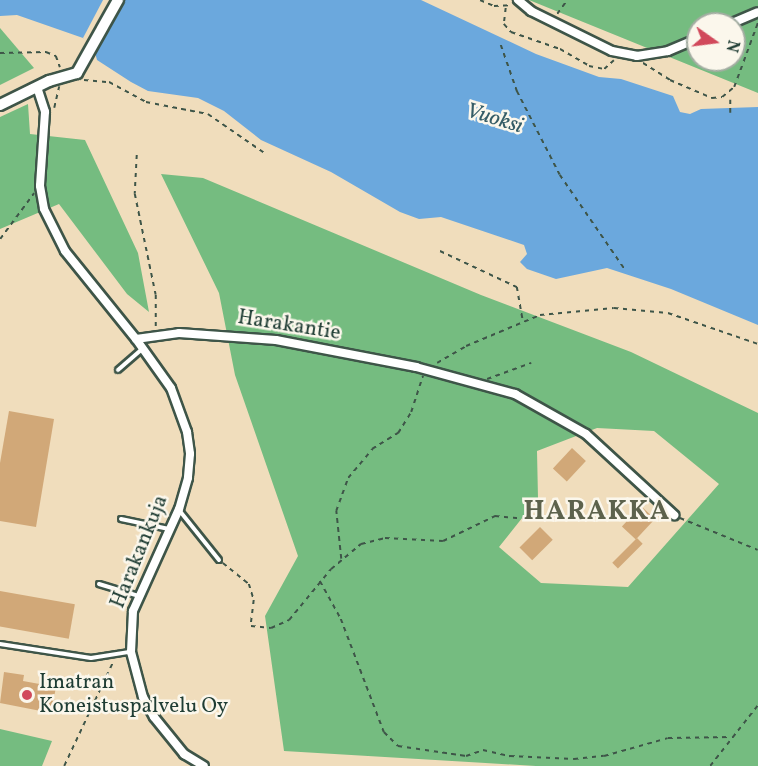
<!DOCTYPE html>
<html>
<head>
<meta charset="utf-8">
<style>
	body { margin:0 }
	#map { position:relative; width:758px; height:766px; overflow:hidden; background:#f0ddbc; font-family:Vollkorn,serif }
	div>[style] { position:absolute }
	.forest>* { inset:0; background:#75bc80 }
	.water>* { inset:0; background:#6ba8dd }
	.pier>* { inset:0; background:#f0ddbc }
	.building>* { inset:0; background:#d1a878; transform-origin:0 0 }
	.path>* { height:1.5px; margin-top:-0.75px; transform-origin:0; background:repeating-linear-gradient(90deg,#3e5548 0 4.5px,transparent 0 9px) }
	.roads { filter:drop-shadow(2px 0 #3e5548) drop-shadow(-2px 0 #3e5548) drop-shadow(0 2px #3e5548) drop-shadow(0 -2px #3e5548) }
	.lane>* { height:4px; margin:-2px; padding:0 2px; transform-origin:2px; border-radius:2px; background:#fff }
	.street>* { height:8px; margin:-4px; padding:0 4px; transform-origin:4px; border-radius:4px; background:#fff }
	.secondary>* { height:10px; margin:-5px; padding:0 5px; transform-origin:5px; border-radius:5px; background:#fff }
	.dots>* { width:16px; height:16px; translate:-50% -50%; box-sizing:border-box; border:3px solid #fbf7ec; border-radius:50% }
	span { translate:-50% -50%; white-space:nowrap; text-align:center; line-height:1.15; -webkit-text-stroke:5px #fbf7ec; paint-order:stroke }
	.street-label { font-size:21px; color:#1f3d34 }
	.poi-label { font-size:21px; color:#1f3d34 }
	.left { translate:0 -50%; text-align:left }
	.water-label { font-size:22px; color:#365d67; font-style:italic }
	.district-label { font-size:27px; color:#5d624c; font-weight:700; letter-spacing:1.5px }
	.north { position:absolute; left:686px; top:12px; width:60px; height:60px; box-sizing:border-box; background:#fbf7ec; border:2px solid #a3ada2; border-radius:50%; rotate:104deg; font-size:16px; font-weight:700; line-height:24px; text-align:center; color:#1f3d34 }
	.north::after { content:''; display:block; margin:auto; width:21px; height:27px; background:#d1495b; clip-path:polygon(50% 0,100% 100%,50% 72%,0 100%) }
</style>
</head>
<body>
<div id="map">
	<div class="forest">
		<div style="clip-path:polygon(evenodd,529px 0,758px 0,758px 93px,529px 0,698px 24px,734px 24px,734px 60px,698px 60px,698px 24px)"></div>
		<div style="clip-path:polygon(0 28px,34px 68px,0 85px)"></div>
		<div style="clip-path:polygon(28px 104px,30px 134px,85px 140px,138px 253px,149px 312px,127px 294px,59px 204px,0 229px,0 117px)"></div>
		<div style="clip-path:polygon(evenodd,161px 174px,203px 178px,481px 295px,631px 352px,758px 413px,758px 766px,536px 766px,284px 751px,265px 616px,298px 556px,235px 375px,219px 293px,161px 174px,597px 428px,654px 431px,719px 484px,628px 587px,541px 583px,499px 547px,538px 498px,537px 451px,597px 428px)"></div>
		<div style="clip-path:polygon(0 729px,52px 741px,42px 766px,0 766px)"></div>
	</div>
	<div class="water">
		<div style="clip-path:polygon(0 0,421px 0,536px 54px,599px 77px,621px 79px,673px 96px,680px 112px,690px 114px,701px 109px,758px 107px,758px 325px,671px 289px,607px 268px,556px 279px,527px 269px,520px 262px,527px 254px,524px 245px,441px 217px,419px 219px,400px 212px,331px 172px,261px 140px,224px 111px,198px 98px,148px 91px,131px 82px,97px 60px,94px 49px,83px 38px,17px 15px,0 16px)"></div>
	</div>
	<div class="pier">
		<div style="clip-path:polygon(103px 0,123px 0,93px 58px,83px 38px)"></div>
	</div>
	<div class="building">
		<div style="clip-path:polygon(9px 411px,54px 419px,36px 527px,0 521px,0 463px)"></div>
		<div style="left:572px;top:448px;width:19px;height:28px;rotate:43deg"></div>
		<div style="left:641px;top:506px;width:19px;height:28px;rotate:43deg"></div>
		<div style="left:540px;top:527px;width:18px;height:29px;rotate:45deg"></div>
		<div style="left:637px;top:538px;width:8px;height:35px;rotate:45deg"></div>
		<div style="left:0;top:591px;width:76px;height:35px;rotate:10deg"></div>
		<div style="clip-path:polygon(4px 672px,24px 675px,23px 681px,56px 687px,51px 713px,0 703px)"></div>
	</div>
	<div class="path">
		<div style="left:480px;top:0;width:15px;rotate:23deg"></div>
		<div style="left:494px;top:6px;width:17px;rotate:-3deg"></div>
		<div style="left:506px;top:8px;width:16px;rotate:97deg"></div>
		<div style="left:504px;top:24px;width:11px;rotate:49deg"></div>
		<div style="left:511px;top:32px;width:52px;rotate:19.1deg"></div>
		<div style="left:560px;top:49px;width:34px;rotate:30deg"></div>
		<div style="left:589px;top:66px;width:15px;rotate:11deg"></div>
		<div style="left:604px;top:69px;width:13px;rotate:-42deg"></div>
		<div style="left:557px;top:14px;width:17px;rotate:-54deg"></div>
		<div style="left:501px;top:45px;width:49px;rotate:70.8deg"></div>
		<div style="left:517px;top:91px;width:94px;rotate:62.9deg"></div>
		<div style="left:560px;top:175px;width:113px;rotate:55.5deg"></div>
		<div style="left:0;top:53px;width:46px;rotate:-1.2deg"></div>
		<div style="left:46px;top:52px;width:11px;rotate:22deg"></div>
		<div style="left:56px;top:56px;width:12px;rotate:70deg"></div>
		<div style="left:643px;top:63px;width:32px;rotate:32deg"></div>
		<div style="left:670px;top:80px;width:46px;rotate:23.2deg"></div>
		<div style="left:712px;top:98px;width:10px;rotate:-6deg"></div>
		<div style="left:722px;top:97px;width:16px;rotate:-40deg"></div>
		<div style="left:734px;top:87px;width:69px;rotate:-69.7deg"></div>
		<div style="left:84px;top:80px;width:25px;rotate:5deg"></div>
		<div style="left:109px;top:82px;width:42px;rotate:28.4deg"></div>
		<div style="left:146px;top:102px;width:63px;rotate:11deg"></div>
		<div style="left:208px;top:114px;width:70px;rotate:34.6deg"></div>
		<div style="left:54px;top:108px;width:22px;rotate:-77deg"></div>
		<div style="left:730px;top:113px;width:13px;rotate:-90deg"></div>
		<div style="left:137px;top:155px;width:39px;rotate:93deg"></div>
		<div style="left:135px;top:194px;width:103px;rotate:78.3deg"></div>
		<div style="left:156px;top:295px;width:34px;rotate:90deg"></div>
		<div style="left:0;top:239px;width:57px;rotate:-53.5deg"></div>
		<div style="left:440px;top:251px;width:85px;rotate:25.1deg"></div>
		<div style="left:517px;top:287px;width:34px;rotate:80deg"></div>
		<div style="left:437px;top:363px;width:34px;rotate:-30deg"></div>
		<div style="left:466px;top:346px;width:80px;rotate:-22.7deg"></div>
		<div style="left:540px;top:315px;width:74px;rotate:-5.4deg"></div>
		<div style="left:614px;top:308px;width:54px;rotate:5.3deg"></div>
		<div style="left:668px;top:313px;width:95px;rotate:19deg"></div>
		<div style="left:487px;top:379px;width:47px;rotate:-20deg"></div>
		<div style="left:680px;top:518px;width:84px;rotate:22.3deg"></div>
		<div style="left:341px;top:559px;width:48px;rotate:-95.9deg"></div>
		<div style="left:336px;top:511px;width:35px;rotate:-70deg"></div>
		<div style="left:348px;top:478px;width:38px;rotate:-50deg"></div>
		<div style="left:372px;top:449px;width:31px;rotate:-32deg"></div>
		<div style="left:398px;top:433px;width:25px;rotate:-58deg"></div>
		<div style="left:411px;top:412px;width:38px;rotate:-72deg"></div>
		<div style="left:223px;top:563px;width:33px;rotate:39deg"></div>
		<div style="left:249px;top:584px;width:17px;rotate:73deg"></div>
		<div style="left:254px;top:600px;width:26px;rotate:97deg"></div>
		<div style="left:251px;top:626px;width:20px;rotate:6deg"></div>
		<div style="left:271px;top:628px;width:20px;rotate:-24deg"></div>
		<div style="left:289px;top:620px;width:66px;rotate:-50.5deg"></div>
		<div style="left:331px;top:569px;width:39px;rotate:-40deg"></div>
		<div style="left:361px;top:544px;width:25px;rotate:-14deg"></div>
		<div style="left:385px;top:538px;width:58px;rotate:3deg"></div>
		<div style="left:443px;top:541px;width:58px;rotate:-25.7deg"></div>
		<div style="left:495px;top:516px;width:43px;rotate:5.3deg"></div>
		<div style="left:320px;top:581px;width:43px;rotate:61.1deg"></div>
		<div style="left:341px;top:619px;width:121px;rotate:69.2deg"></div>
		<div style="left:384px;top:732px;width:20px;rotate:45deg"></div>
		<div style="left:398px;top:746px;width:69px;rotate:8.4deg"></div>
		<div style="left:466px;top:756px;width:18px;rotate:-19deg"></div>
		<div style="left:483px;top:750px;width:28px;rotate:13deg"></div>
		<div style="left:510px;top:756px;width:64px;rotate:2.7deg"></div>
		<div style="left:574px;top:759px;width:30px;rotate:-6deg"></div>
		<div style="left:604px;top:756px;width:66px;rotate:-15.7deg"></div>
		<div style="left:668px;top:738px;width:63px;rotate:-0.9deg"></div>
		<div style="left:64px;top:766px;width:115px;rotate:-64.8deg"></div>
		<div style="left:710px;top:766px;width:78px;rotate:-51.8deg"></div>
	</div>
	<div class="roads">
		<div class="lane">
			<div style="left:118px;top:370px;width:33px;rotate:-41deg"></div>
			<div style="left:179px;top:510px;width:64px;rotate:51.3deg"></div>
			<div style="left:121px;top:519px;width:49px;rotate:11.8deg"></div>
			<div style="left:99px;top:584px;width:42px;rotate:16.7deg"></div>
			<div style="left:0;top:644px;width:92px;rotate:8.7deg"></div>
			<div style="left:91px;top:658px;width:39px;rotate:-9deg"></div>
		</div>
		<div class="street">
			<div style="left:518px;top:0;width:17px;rotate:40deg"></div>
			<div style="left:531px;top:11px;width:90px;rotate:26.3deg"></div>
			<div style="left:612px;top:51px;width:25px;rotate:11deg"></div>
			<div style="left:637px;top:56px;width:31px;rotate:-9deg"></div>
			<div style="left:668px;top:51px;width:33px;rotate:-23deg"></div>
			<div style="left:730px;top:24px;width:30px;rotate:-23deg"></div>
			<div style="left:37px;top:87px;width:26px;rotate:72deg"></div>
			<div style="left:45px;top:112px;width:74px;rotate:93.9deg"></div>
			<div style="left:40px;top:186px;width:23px;rotate:80deg"></div>
			<div style="left:44px;top:209px;width:47px;rotate:63.4deg"></div>
			<div style="left:65px;top:251px;width:113px;rotate:51.1deg"></div>
			<div style="left:136px;top:339px;width:43px;rotate:-7.9deg"></div>
			<div style="left:179px;top:333px;width:97px;rotate:4.1deg"></div>
			<div style="left:276px;top:340px;width:143px;rotate:10.9deg"></div>
			<div style="left:416px;top:367px;width:103px;rotate:15.3deg"></div>
			<div style="left:515px;top:394px;width:81px;rotate:29.4deg"></div>
			<div style="left:586px;top:434px;width:120px;rotate:42.6deg"></div>
			<div style="left:136px;top:339px;width:60px;rotate:54.5deg"></div>
			<div style="left:171px;top:388px;width:47px;rotate:70deg"></div>
			<div style="left:187px;top:432px;width:22px;rotate:82deg"></div>
			<div style="left:190px;top:454px;width:24px;rotate:95deg"></div>
			<div style="left:188px;top:478px;width:32px;rotate:106deg"></div>
			<div style="left:179px;top:509px;width:112px;rotate:114.3deg"></div>
			<div style="left:133px;top:611px;width:41px;rotate:92.8deg"></div>
			<div style="left:131px;top:652px;width:47px;rotate:75.1deg"></div>
			<div style="left:143px;top:697px;width:23px;rotate:61deg"></div>
			<div style="left:154px;top:717px;width:48px;rotate:51deg"></div>
			<div style="left:184px;top:754px;width:23px;rotate:31deg"></div>
		</div>
		<div class="secondary">
			<div style="left:0;top:105px;width:55px;rotate:-26.1deg"></div>
			<div style="left:49px;top:81px;width:29px;rotate:-16deg"></div>
			<div style="left:77px;top:73px;width:84px;rotate:-60.7deg"></div>
		</div>
	</div>
	<div class="dots">
		<div style="left:27px;top:695px;background:#d1495b"></div>
	</div>
	<div class="street-label">
		<span style="left:289px;top:326px;rotate:9deg">Harakantie</span>
		<span style="left:140px;top:552px;rotate:-68deg">Harakankuja</span>
	</div>
	<div class="poi-label">
		<span class="left" style="left:39px;top:695px">Imatran<br>Koneistuspalvelu Oy</span>
	</div>
	<div class="water-label">
		<span style="left:494px;top:119px;rotate:17deg">Vuoksi</span>
	</div>
	<div class="district-label">
		<span style="left:597px;top:513px">HARAKKA</span>
	</div>
	<div class="north">N</div>
</div>
</body>
</html>
